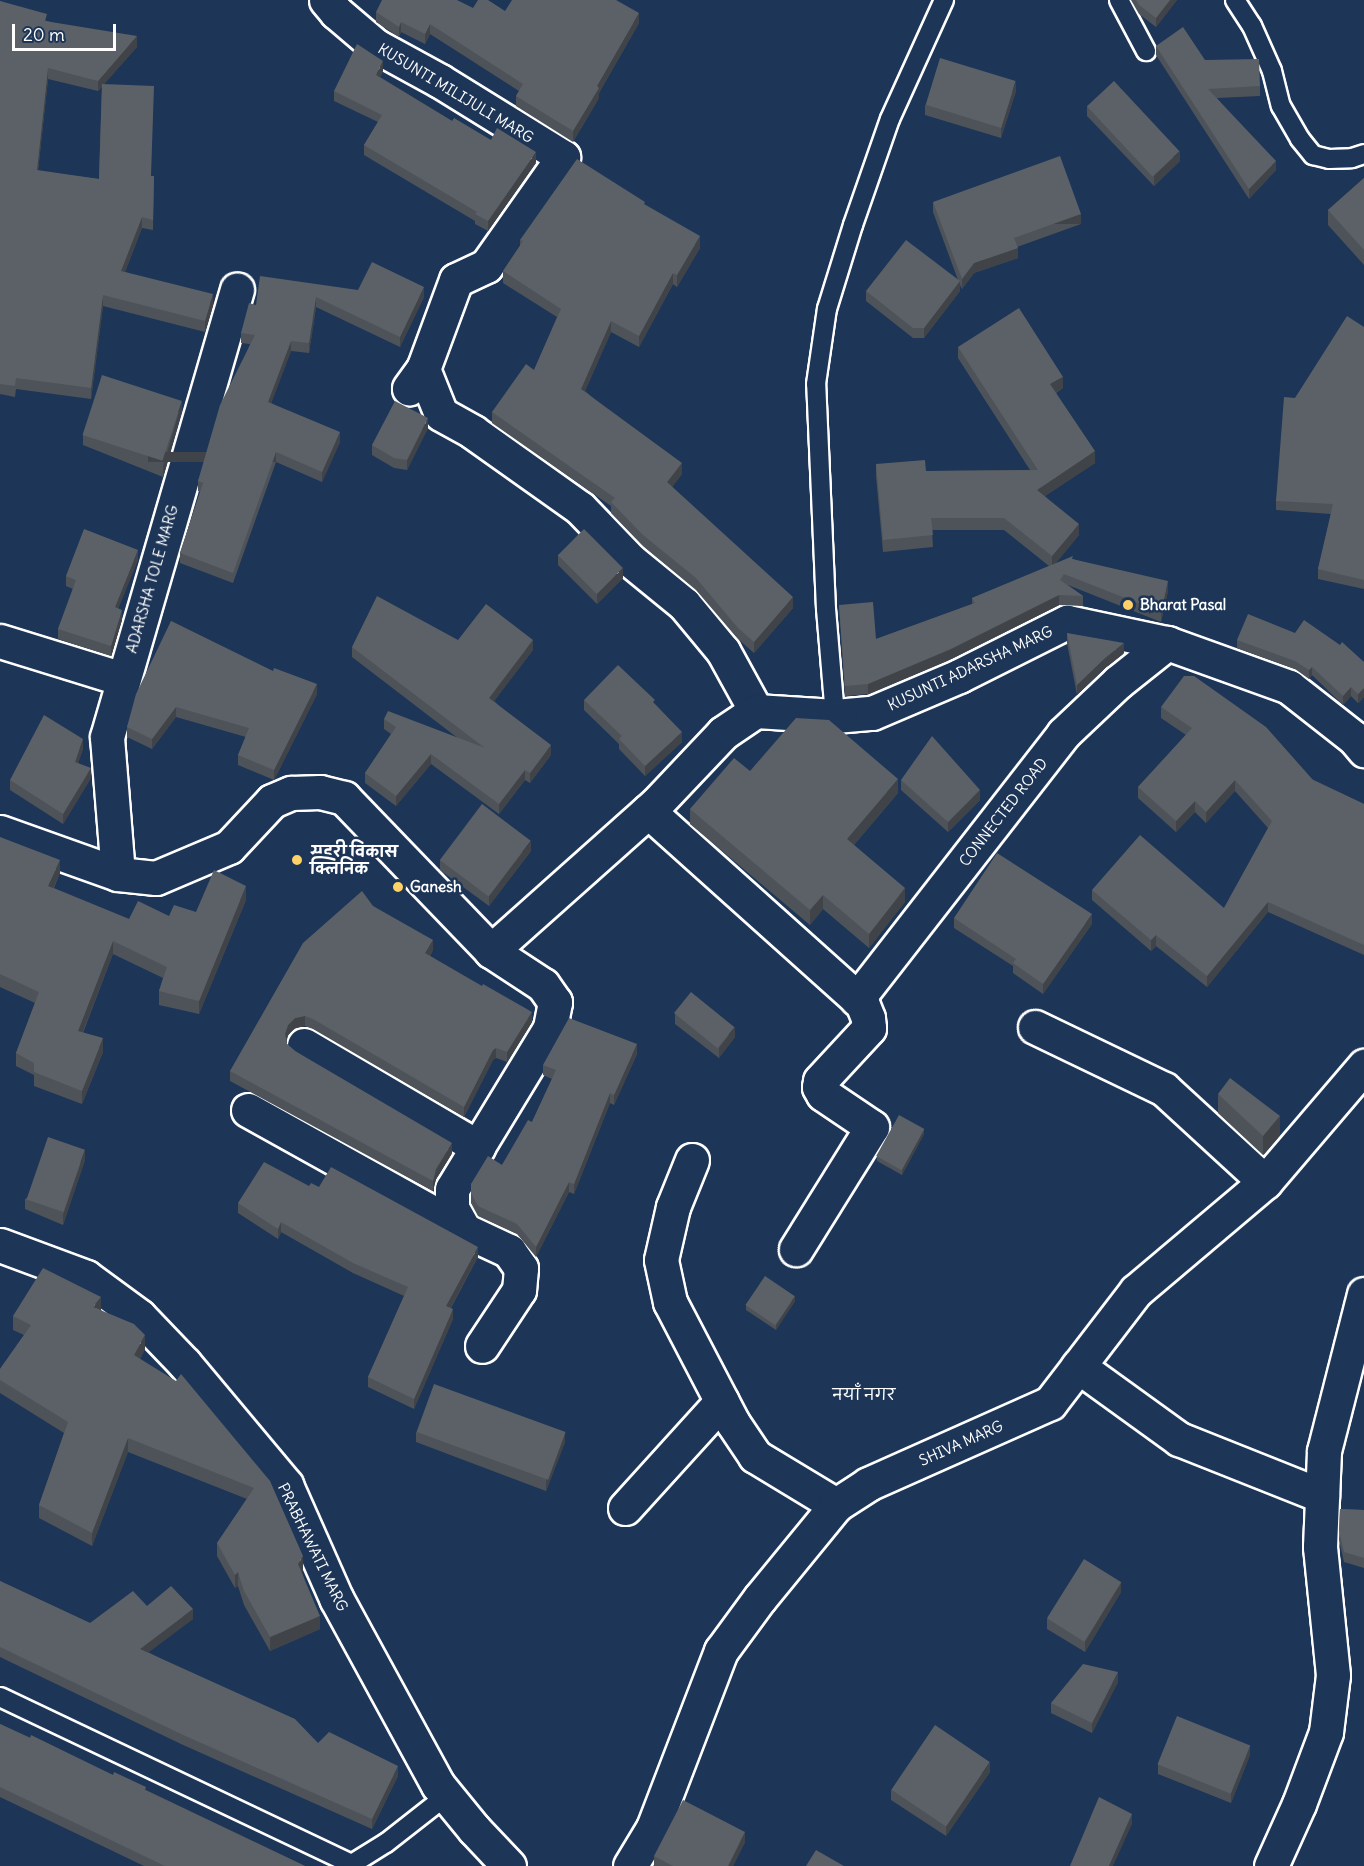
<!DOCTYPE html>
<html>
<head>
<meta charset="utf-8">
<style>
	body { margin:0 }
	#map { position:relative; width:1364px; height:1866px; overflow:hidden; background:#1d3557; font-family:Delius,"Playpen Sans Deva",sans-serif }
	div>[style] { position:absolute }
	.roads { filter:drop-shadow(2px 0 #fff) drop-shadow(-2px 0 #fff) drop-shadow(0 2px #fff) drop-shadow(0 -2px #fff) }
	.service>* { height:18px; margin:-9px; padding:0 9px; transform-origin:9px; border-radius:9px; background:#1d3557 }
	.minor>* { height:33px; margin:-16.5px; padding:0 16.5px; transform-origin:16.5px; border-radius:16.5px; background:#1d3557 }
	.wall>* { inset:0; background:#4e5359 }
	.shaded-wall>* { inset:0; background:#404448; transform-origin:0 0 }
	.building>* { inset:0; background:#5b6167; transform-origin:0 0 }
	.dots>* { width:16px; height:16px; translate:-50% -50%; box-sizing:border-box; border:3px solid #1d3557; border-radius:50% }
	span { translate:-50% -50%; white-space:nowrap; text-align:center; line-height:1.15; -webkit-text-stroke:5px #1d3557; paint-order:stroke }
	.street-label { font-size:15px; color:#fff }
	.poi-label { font-size:15px; color:#fff; font-weight:700 }
	.left { translate:0 -50%; text-align:left }
	.neighbourhood-label { font-size:16px; color:#fff }
	.scale { position:absolute; left:12px; top:24px; width:104px; height:27px; box-sizing:border-box; border:3px solid #fff; border-top:0; padding-left:8px; font-size:18px; line-height:21px; white-space:nowrap; color:#fff; -webkit-text-stroke:4px #1d3557; paint-order:stroke }
</style>
</head>
<body>
<div id="map">
	<div class="roads">
		<div class="service">
			<div style="left:1119px;top:0;width:58px;rotate:62.1deg"></div>
			<div style="left:1235px;top:0;width:31px;rotate:57deg"></div>
			<div style="left:1252px;top:26px;width:49px;rotate:66deg"></div>
			<div style="left:1272px;top:71px;width:36px;rotate:76deg"></div>
			<div style="left:1281px;top:106px;width:38px;rotate:60deg"></div>
			<div style="left:1300px;top:139px;width:21px;rotate:51deg"></div>
			<div style="left:1313px;top:155px;width:16px;rotate:14deg"></div>
			<div style="left:1329px;top:159px;width:23px;rotate:-2deg"></div>
			<div style="left:1352px;top:158px;width:13px;rotate:-18deg"></div>
			<div style="left:835px;top:716px;width:107px;rotate:-94.8deg"></div>
			<div style="left:826px;top:609px;width:225px;rotate:-92.5deg"></div>
			<div style="left:816px;top:384px;width:76px;rotate:-81.7deg"></div>
			<div style="left:827px;top:309px;width:88px;rotate:-72.8deg"></div>
			<div style="left:853px;top:225px;width:112px;rotate:-70.8deg"></div>
			<div style="left:890px;top:119px;width:131px;rotate:-65.6deg"></div>
			<div style="left:0;top:1697px;width:390px;rotate:25.4deg"></div>
			<div style="left:352px;top:1864px;width:40px;rotate:-32deg"></div>
			<div style="left:386px;top:1843px;width:76px;rotate:-38.1deg"></div>
		</div>
		<div class="minor">
			<div style="left:326px;top:0;width:16px;rotate:50deg"></div>
			<div style="left:336px;top:12px;width:52px;rotate:40.4deg"></div>
			<div style="left:376px;top:46px;width:73px;rotate:28.7deg"></div>
			<div style="left:440px;top:81px;width:145px;rotate:31.7deg"></div>
			<div style="left:563px;top:157px;width:133px;rotate:125.2deg"></div>
			<div style="left:486px;top:266px;width:33px;rotate:155deg"></div>
			<div style="left:456px;top:280px;width:95px;rotate:110.3deg"></div>
			<div style="left:423px;top:369px;width:24px;rotate:126deg"></div>
			<div style="left:423px;top:369px;width:48px;rotate:68.2deg"></div>
			<div style="left:441px;top:414px;width:37px;rotate:29deg"></div>
			<div style="left:473px;top:432px;width:131px;rotate:35.4deg"></div>
			<div style="left:580px;top:508px;width:72px;rotate:46.1deg"></div>
			<div style="left:630px;top:560px;width:70px;rotate:39.2deg"></div>
			<div style="left:684px;top:604px;width:61px;rotate:50.3deg"></div>
			<div style="left:723px;top:651px;width:68px;rotate:61.2deg"></div>
			<div style="left:0;top:641px;width:129px;rotate:17.2deg"></div>
			<div style="left:648px;top:811px;width:288px;rotate:41.9deg"></div>
			<div style="left:862px;top:1003px;width:16px;rotate:68deg"></div>
			<div style="left:868px;top:1018px;width:10px;rotate:84deg"></div>
			<div style="left:869px;top:1028px;width:72px;rotate:132.8deg"></div>
			<div style="left:820px;top:1081px;width:6px;rotate:99deg"></div>
			<div style="left:819px;top:1087px;width:8px;rotate:60deg"></div>
			<div style="left:823px;top:1094px;width:59px;rotate:34deg"></div>
			<div style="left:872px;top:1127px;width:144px;rotate:121.9deg"></div>
			<div style="left:0;top:832px;width:125px;rotate:19.6deg"></div>
			<div style="left:118px;top:874px;width:38px;rotate:6deg"></div>
			<div style="left:156px;top:878px;width:79px;rotate:-23deg"></div>
			<div style="left:229px;top:847px;width:63px;rotate:-46.9deg"></div>
			<div style="left:272px;top:801px;width:21px;rotate:-23deg"></div>
			<div style="left:291px;top:793px;width:29px;rotate:-2deg"></div>
			<div style="left:320px;top:792px;width:25px;rotate:14deg"></div>
			<div style="left:344px;top:798px;width:212px;rotate:46.1deg"></div>
			<div style="left:491px;top:951px;width:62px;rotate:33.2deg"></div>
			<div style="left:543px;top:985px;width:21px;rotate:55deg"></div>
			<div style="left:555px;top:1002px;width:26px;rotate:101deg"></div>
			<div style="left:550px;top:1028px;width:188px;rotate:121.3deg"></div>
			<div style="left:452px;top:1189px;width:19px;rotate:90deg"></div>
			<div style="left:452px;top:1208px;width:25px;rotate:61deg"></div>
			<div style="left:464px;top:1230px;width:50px;rotate:25deg"></div>
			<div style="left:509px;top:1251px;width:21px;rotate:55deg"></div>
			<div style="left:521px;top:1268px;width:22px;rotate:95deg"></div>
			<div style="left:519px;top:1290px;width:67px;rotate:123.5deg"></div>
			<div style="left:118px;top:874px;width:137px;rotate:-94.6deg"></div>
			<div style="left:107px;top:737px;width:466px;rotate:-73.8deg"></div>
			<div style="left:491px;top:951px;width:220px;rotate:-41.7deg"></div>
			<div style="left:655px;top:805px;width:99px;rotate:-46.6deg"></div>
			<div style="left:723px;top:733px;width:40px;rotate:-34deg"></div>
			<div style="left:756px;top:711px;width:79px;rotate:3.6deg"></div>
			<div style="left:835px;top:716px;width:37px;rotate:-5deg"></div>
			<div style="left:872px;top:713px;width:95px;rotate:-23deg"></div>
			<div style="left:959px;top:676px;width:121px;rotate:-26.6deg"></div>
			<div style="left:1067px;top:622px;width:102px;rotate:11.9deg"></div>
			<div style="left:1167px;top:643px;width:130px;rotate:19.8deg"></div>
			<div style="left:1289px;top:687px;width:83px;rotate:38.1deg"></div>
			<div style="left:1354px;top:738px;width:16px;rotate:50deg"></div>
			<div style="left:857px;top:999px;width:336px;rotate:-52.1deg"></div>
			<div style="left:1063px;top:734px;width:76px;rotate:-43.4deg"></div>
			<div style="left:1118px;top:682px;width:63px;rotate:-38.5deg"></div>
			<div style="left:1035px;top:1027px;width:143px;rotate:25.7deg"></div>
			<div style="left:1164px;top:1089px;width:137px;rotate:42.6deg"></div>
			<div style="left:304px;top:1045px;width:202px;rotate:30.4deg"></div>
			<div style="left:248px;top:1110px;width:247px;rotate:29.1deg"></div>
			<div style="left:692px;top:1160px;width:51px;rotate:112deg"></div>
			<div style="left:673px;top:1207px;width:54px;rotate:102.8deg"></div>
			<div style="left:661px;top:1260px;width:43px;rotate:77.9deg"></div>
			<div style="left:670px;top:1302px;width:136px;rotate:62.5deg"></div>
			<div style="left:733px;top:1423px;width:40px;rotate:56deg"></div>
			<div style="left:755px;top:1456px;width:95px;rotate:31.2deg"></div>
			<div style="left:0;top:1245px;width:92px;rotate:20.4deg"></div>
			<div style="left:86px;top:1277px;width:66px;rotate:36.3deg"></div>
			<div style="left:139px;top:1316px;width:66px;rotate:46.2deg"></div>
			<div style="left:185px;top:1364px;width:158px;rotate:50.1deg"></div>
			<div style="left:286px;top:1485px;width:124px;rotate:66.1deg"></div>
			<div style="left:336px;top:1598px;width:213px;rotate:61.4deg"></div>
			<div style="left:438px;top:1785px;width:57px;rotate:50.7deg"></div>
			<div style="left:474px;top:1829px;width:51px;rotate:46.6deg"></div>
			<div style="left:1078px;top:1366px;width:125px;rotate:35.9deg"></div>
			<div style="left:1179px;top:1439px;width:154px;rotate:21.7deg"></div>
			<div style="left:625px;top:1508px;width:144px;rotate:-47.8deg"></div>
			<div style="left:630px;top:1866px;width:44px;rotate:-58.8deg"></div>
			<div style="left:653px;top:1828px;width:190px;rotate:-69deg"></div>
			<div style="left:721px;top:1651px;width:66px;rotate:-53.7deg"></div>
			<div style="left:760px;top:1598px;width:120px;rotate:-50.7deg"></div>
			<div style="left:836px;top:1505px;width:38px;rotate:-33deg"></div>
			<div style="left:868px;top:1484px;width:199px;rotate:-24deg"></div>
			<div style="left:1050px;top:1403px;width:141px;rotate:-52.5deg"></div>
			<div style="left:1136px;top:1291px;width:169px;rotate:-40.2deg"></div>
			<div style="left:1265px;top:1182px;width:153px;rotate:-49.5deg"></div>
			<div style="left:1271px;top:1866px;width:68px;rotate:-65.7deg"></div>
			<div style="left:1299px;top:1804px;width:77px;rotate:-69.4deg"></div>
			<div style="left:1326px;top:1732px;width:57px;rotate:-83deg"></div>
			<div style="left:1333px;top:1675px;width:129px;rotate:-95.8deg"></div>
			<div style="left:1320px;top:1547px;width:96px;rotate:-87.6deg"></div>
			<div style="left:1324px;top:1451px;width:162px;rotate:-75.7deg"></div>
		</div>
	</div>
	<div class="wall">
		<div style="clip-path:polygon(1131px 0,1177px 0,1156px 27px,1139px 14px)"></div>
		<div style="clip-path:polygon(evenodd,0 1px,47px 21px,137px 47px,104px 84px,151px 176px,154px 176px,153px 230px,142px 228px,125px 272px,213px 305px,205px 332px,103px 306px,91px 399px,16px 389px,15px 397px,0 394px,0 1px,48px 79px,98px 91px,102px 87px,99px 179px,38px 171px,48px 79px)"></div>
		<div style="clip-path:polygon(473px 8px,505px 11px,639px 23px,599px 93px,599px 98px,573px 142px,516px 106px,516px 96px,519px 91px,430px 34px,425px 44px,401px 32px,399px 37px,376px 22px,376px 12px)"></div>
		<div style="clip-path:polygon(1156px 46px,1205px 60px,1260px 86px,1260px 96px,1217px 98px,1276px 170px,1249px 199px,1156px 55px)"></div>
		<div style="clip-path:polygon(383px 71px,380px 77px,452px 121px,536px 162px,488px 231px,475px 224px,475px 221px,364px 155px,364px 145px,378px 122px,334px 101px,334px 91px)"></div>
		<div style="clip-path:polygon(1016px 91px,1001px 138px,925px 115px,925px 105px)"></div>
		<div style="clip-path:polygon(1087px 106px,1180px 161px,1154px 186px,1087px 116px)"></div>
		<div style="clip-path:polygon(1364px 178px,1364px 265px,1328px 225px,1328px 210px)"></div>
		<div style="clip-path:polygon(933px 202px,1081px 224px,1017px 247px,1018px 258px,974px 273px,962px 289px,960px 285px,960px 291px,924px 338px,913px 338px,866px 301px,866px 291px,958px 280px,933px 212px)"></div>
		<div style="clip-path:polygon(645px 205px,700px 248px,677px 287px,673px 284px,639px 347px,611px 332px,585px 391px,682px 474px,672px 487px,793px 608px,754px 653px,738px 639px,696px 590px,643px 546px,611px 513px,611px 506px,492px 423px,492px 412px,534px 370px,557px 317px,503px 283px,503px 271px,520px 246px,520px 240px)"></div>
		<div style="clip-path:polygon(358px 290px,424px 297px,400px 347px,316px 307px,309px 353px,291px 351px,271px 403px,340px 442px,322px 482px,276px 462px,233px 583px,180px 563px,180px 553px,200px 492px,198px 491px,198px 481px,250px 344px,241px 343px,241px 333px,256px 305px)"></div>
		<div style="clip-path:polygon(1364px 327px,1364px 589px,1318px 579px,1318px 569px,1331px 514px,1276px 510px,1276px 501px,1295px 398px)"></div>
		<div style="clip-path:polygon(958px 347px,1063px 388px,1056px 393px,1095px 463px,1045px 496px,1079px 535px,1055px 564px,1073px 559px,1168px 591px,1161px 622px,1068px 585px,1083px 596px,1083px 606px,1059px 605px,951px 659px,868px 694px,845px 696px,839px 605px,876px 639px,972px 604px,972px 598px,1049px 566px,1004px 530px,932px 530px,933px 547px,883px 552px,876px 476px,876px 464px,926px 471px,1030px 470px,958px 358px)"></div>
		<div style="clip-path:polygon(182px 411px,163px 477px,83px 445px,83px 435px)"></div>
		<div style="clip-path:polygon(428px 428px,407px 470px,394px 468px,372px 455px,372px 445px)"></div>
		<div style="clip-path:polygon(558px 555px,623px 578px,597px 604px,558px 565px)"></div>
		<div style="clip-path:polygon(138px 560px,118px 608px,122px 620px,111px 656px,58px 639px,58px 629px,73px 589px,66px 586px,66px 576px)"></div>
		<div style="clip-path:polygon(171px 621px,317px 694px,274px 780px,238px 765px,238px 755px,246px 737px,176px 717px,152px 749px,127px 737px,127px 727px)"></div>
		<div style="clip-path:polygon(1067px 633px,1124px 653px,1105px 668px,1077px 695px,1067px 643px)"></div>
		<div style="clip-path:polygon(1295px 633px,1364px 662px,1364px 697px,1358px 703px,1351px 696px,1343px 705px,1312px 675px,1309px 679px,1295px 669px,1237px 648px,1237px 640px)"></div>
		<div style="clip-path:polygon(458px 640px,533px 650px,494px 701px,551px 755px,530px 783px,525px 780px,499px 814px,431px 764px,396px 806px,365px 783px,365px 773px,391px 734px,384px 729px,384px 719px,459px 739px,352px 657px,352px 647px)"></div>
		<div style="clip-path:polygon(584px 700px,682px 742px,645px 776px,619px 749px,619px 744px,584px 710px)"></div>
		<div style="clip-path:polygon(1161px 707px,1364px 804px,1364px 955px,1268px 912px,1207px 987px,1156px 946px,1151px 951px,1092px 900px,1092px 890px,1224px 908px,1268px 828px,1235px 791px,1206px 823px,1195px 812px,1176px 832px,1138px 798px,1138px 787px,1186px 735px,1161px 718px)"></div>
		<div style="clip-path:polygon(83px 749px,78px 763px,91px 778px,63px 824px,10px 790px,10px 780px)"></div>
		<div style="clip-path:polygon(750px 771px,898px 793px,854px 845px,905px 902px,869px 948px,823px 909px,810px 925px,690px 824px,690px 809px)"></div>
		<div style="clip-path:polygon(901px 780px,980px 800px,948px 832px,901px 790px)"></div>
		<div style="clip-path:polygon(0 837px,60px 873px,54px 888px,129px 919px,169px 916px,196px 912px,246px 900px,199px 1014px,159px 1005px,159px 991px,163px 978px,113px 954px,83px 1033px,103px 1052px,82px 1104px,34px 1086px,34px 1075px,16px 1066px,16px 1053px,35px 1003px,0 987px)"></div>
		<div style="clip-path:polygon(531px 851px,489px 906px,440px 870px,440px 860px)"></div>
		<div style="clip-path:polygon(373px 906px,433px 950px,430px 956px,532px 1022px,507px 1062px,496px 1058px,493px 1060px,464px 1117px,313px 1029px,305px 1026px,295px 1028px,288px 1035px,287px 1040px,287px 1044px,295px 1051px,452px 1153px,436px 1179px,433px 1191px,230px 1081px,230px 1071px)"></div>
		<div style="clip-path:polygon(954px 918px,1092px 924px,1043px 994px,1013px 973px,1013px 966px,954px 928px)"></div>
		<div style="clip-path:polygon(675px 1014px,735px 1037px,719px 1058px,675px 1024px)"></div>
		<div style="clip-path:polygon(637px 1054px,614px 1105px,610px 1103px,574px 1194px,569px 1192px,536px 1257px,517px 1234px,478px 1216px,471px 1203px,471px 1184px,502px 1165px,532px 1122px,552px 1079px,543px 1075px,543px 1065px)"></div>
		<div style="clip-path:polygon(1218px 1094px,1280px 1135px,1263px 1155px,1218px 1113px)"></div>
		<div style="clip-path:polygon(924px 1134px,902px 1175px,877px 1161px,877px 1156px)"></div>
		<div style="clip-path:polygon(85px 1160px,63px 1225px,25px 1209px,25px 1199px)"></div>
		<div style="clip-path:polygon(309px 1186px,478px 1257px,451px 1308px,453px 1319px,414px 1409px,368px 1387px,368px 1377px,404px 1296px,353px 1273px,281px 1232px,278px 1239px,238px 1213px,238px 1203px)"></div>
		<div style="clip-path:polygon(795px 1301px,776px 1330px,746px 1310px,746px 1305px)"></div>
		<div style="clip-path:polygon(101px 1310px,145px 1349px,140px 1359px,270px 1481px,303px 1570px,302px 1572px,320px 1629px,270px 1651px,244px 1605px,238px 1586px,235px 1588px,217px 1556px,217px 1543px,247px 1499px,128px 1452px,92px 1546px,39px 1518px,39px 1505px,64px 1433px,0 1393px,0 1369px,24px 1335px,13px 1330px,13px 1316px)"></div>
		<div style="clip-path:polygon(416px 1432px,565px 1442px,546px 1491px,416px 1442px)"></div>
		<div style="clip-path:polygon(1340px 1509px,1364px 1510px,1364px 1568px,1344px 1562px,1339px 1540px)"></div>
		<div style="clip-path:polygon(0 1581px,90px 1623px,147px 1606px,193px 1619px,148px 1652px,318px 1743px,398px 1776px,372px 1829px,181px 1744px,0 1657px)"></div>
		<div style="clip-path:polygon(1121px 1592px,1085px 1652px,1047px 1629px,1047px 1619px)"></div>
		<div style="clip-path:polygon(1118px 1682px,1092px 1733px,1051px 1713px,1051px 1703px)"></div>
		<div style="clip-path:polygon(0 1724px,146px 1790px,305px 1866px,144px 1866px,0 1797px)"></div>
		<div style="clip-path:polygon(1250px 1755px,1231px 1803px,1158px 1774px,1158px 1764px)"></div>
		<div style="clip-path:polygon(990px 1772px,946px 1836px,891px 1800px,891px 1790px)"></div>
		<div style="clip-path:polygon(745px 1842px,733px 1866px,654px 1866px,654px 1856px)"></div>
	</div>
	<div class="shaded-wall">
		<div style="clip-path:polygon(1170px 0,1177px 0,1156px 27px,1156px 18px)"></div>
		<div style="clip-path:polygon(639px 13px,639px 23px,599px 93px,599px 98px,573px 142px,573px 131px,597px 86px)"></div>
		<div style="clip-path:polygon(401px 22px,401px 32px,399px 37px,399px 27px)"></div>
		<div style="clip-path:polygon(430px 24px,430px 34px,425px 44px,425px 34px)"></div>
		<div style="clip-path:polygon(137px 36px,137px 47px,98px 91px,98px 81px)"></div>
		<div style="clip-path:polygon(383px 61px,383px 71px,376px 85px,376px 75px)"></div>
		<div style="clip-path:polygon(48px 68px,48px 79px,37px 181px,37px 170px)"></div>
		<div style="clip-path:polygon(1016px 81px,1016px 91px,1001px 138px,1001px 128px)"></div>
		<div style="clip-path:polygon(1180px 151px,1180px 161px,1154px 186px,1154px 176px)"></div>
		<div style="clip-path:polygon(536px 152px,536px 162px,488px 231px,488px 221px)"></div>
		<div style="clip-path:polygon(1276px 161px,1276px 170px,1249px 199px,1249px 189px)"></div>
		<div style="left:1081px;top:214px;width:10px;height:71px;rotate:90deg"></div>
		<div style="clip-path:polygon(142px 217px,142px 228px,121px 282px,121px 271px)"></div>
		<div style="clip-path:polygon(700px 236px,700px 248px,677px 287px,677px 275px)"></div>
		<div style="clip-path:polygon(1018px 248px,1018px 258px,974px 273px,962px 289px,962px 279px,974px 263px)"></div>
		<div style="clip-path:polygon(673px 273px,673px 284px,639px 347px,639px 336px)"></div>
		<div style="clip-path:polygon(960px 281px,960px 291px,924px 338px,924px 328px)"></div>
		<div style="clip-path:polygon(424px 287px,424px 297px,400px 347px,400px 337px)"></div>
		<div style="clip-path:polygon(213px 294px,213px 305px,205px 332px,205px 321px)"></div>
		<div style="clip-path:polygon(103px 295px,103px 306px,91px 399px,91px 388px)"></div>
		<div style="clip-path:polygon(316px 297px,316px 307px,309px 353px,309px 343px)"></div>
		<div style="clip-path:polygon(611px 321px,611px 332px,581px 400px,581px 389px)"></div>
		<div style="clip-path:polygon(291px 341px,291px 351px,268px 412px,268px 402px)"></div>
		<div style="clip-path:polygon(1063px 377px,1063px 388px,1050px 396px,1050px 384px)"></div>
		<div style="clip-path:polygon(182px 401px,182px 411px,163px 477px,163px 467px)"></div>
		<div style="clip-path:polygon(428px 418px,428px 428px,407px 470px,407px 460px)"></div>
		<div style="clip-path:polygon(340px 432px,340px 442px,322px 482px,322px 472px)"></div>
		<div style="clip-path:polygon(1095px 451px,1095px 463px,1037px 501px,1037px 490px)"></div>
		<div style="left:276px;top:452px;width:10px;height:128px;rotate:90deg"></div>
		<div style="clip-path:polygon(682px 463px,682px 474px,667px 494px,667px 482px)"></div>
		<div style="clip-path:polygon(1079px 524px,1079px 535px,1052px 568px,1052px 556px)"></div>
		<div style="clip-path:polygon(138px 550px,138px 560px,115px 617px,115px 607px)"></div>
		<div style="clip-path:polygon(623px 568px,623px 578px,597px 604px,597px 594px)"></div>
		<div style="clip-path:polygon(1168px 581px,1168px 591px,1161px 622px,1161px 612px)"></div>
		<div style="clip-path:polygon(1059px 595px,1059px 605px,951px 659px,868px 694px,868px 684px)"></div>
		<div style="clip-path:polygon(793px 597px,793px 608px,754px 653px,754px 642px)"></div>
		<div style="clip-path:polygon(122px 610px,122px 620px,111px 656px,111px 646px)"></div>
		<div style="clip-path:polygon(533px 640px,533px 650px,489px 708px,489px 698px)"></div>
		<div style="clip-path:polygon(1124px 643px,1124px 653px,1105px 668px,1077px 695px,1077px 685px,1105px 658px)"></div>
		<div style="clip-path:polygon(1312px 667px,1312px 675px,1309px 679px,1309px 670px)"></div>
		<div style="clip-path:polygon(317px 684px,317px 694px,274px 780px,274px 770px)"></div>
		<div style="clip-path:polygon(1351px 687px,1351px 696px,1343px 705px,1343px 696px)"></div>
		<div style="clip-path:polygon(1364px 688px,1364px 697px,1358px 703px,1358px 694px)"></div>
		<div style="clip-path:polygon(176px 707px,176px 717px,152px 749px,152px 739px)"></div>
		<div style="clip-path:polygon(682px 732px,682px 742px,645px 776px,645px 766px)"></div>
		<div style="clip-path:polygon(83px 739px,83px 749px,75px 772px,75px 762px)"></div>
		<div style="clip-path:polygon(551px 745px,551px 755px,530px 783px,530px 773px)"></div>
		<div style="clip-path:polygon(431px 754px,431px 764px,396px 806px,396px 796px)"></div>
		<div style="clip-path:polygon(91px 768px,91px 778px,63px 824px,63px 814px)"></div>
		<div style="clip-path:polygon(525px 770px,525px 780px,499px 814px,499px 804px)"></div>
		<div style="clip-path:polygon(898px 779px,898px 793px,847px 853px,847px 839px)"></div>
		<div style="clip-path:polygon(1235px 780px,1235px 791px,1206px 823px,1206px 812px)"></div>
		<div style="clip-path:polygon(980px 790px,980px 800px,948px 832px,948px 822px)"></div>
		<div style="clip-path:polygon(1195px 801px,1195px 812px,1176px 832px,1176px 821px)"></div>
		<div style="clip-path:polygon(531px 841px,531px 851px,489px 906px,489px 896px)"></div>
		<div style="clip-path:polygon(60px 860px,60px 873px,48px 899px,48px 886px)"></div>
		<div style="clip-path:polygon(246px 886px,246px 900px,199px 1014px,199px 1001px)"></div>
		<div style="clip-path:polygon(905px 888px,905px 902px,869px 948px,869px 934px)"></div>
		<div style="clip-path:polygon(823px 895px,823px 909px,810px 925px,810px 910px)"></div>
		<div style="clip-path:polygon(1268px 902px,1268px 912px,1207px 987px,1207px 976px)"></div>
		<div style="clip-path:polygon(1092px 914px,1092px 924px,1043px 994px,1043px 984px)"></div>
		<div style="clip-path:polygon(1156px 935px,1156px 946px,1151px 951px,1151px 940px)"></div>
		<div style="clip-path:polygon(433px 940px,433px 950px,425px 963px,425px 953px)"></div>
		<div style="clip-path:polygon(113px 941px,113px 954px,78px 1044px,78px 1031px)"></div>
		<div style="clip-path:polygon(532px 1012px,532px 1022px,507px 1062px,507px 1052px)"></div>
		<div style="clip-path:polygon(305px 1016px,305px 1026px,295px 1028px,288px 1035px,285px 1044px,285px 1034px,288px 1025px,295px 1018px)"></div>
		<div style="clip-path:polygon(735px 1027px,735px 1037px,719px 1058px,719px 1048px)"></div>
		<div style="clip-path:polygon(103px 1038px,103px 1052px,82px 1104px,82px 1091px)"></div>
		<div style="clip-path:polygon(637px 1044px,637px 1054px,614px 1105px,614px 1095px)"></div>
		<div style="clip-path:polygon(496px 1048px,496px 1058px,493px 1060px,464px 1117px,464px 1107px,493px 1050px)"></div>
		<div style="clip-path:polygon(610px 1093px,610px 1103px,574px 1194px,574px 1184px)"></div>
		<div style="clip-path:polygon(1280px 1116px,1280px 1135px,1263px 1155px,1263px 1136px)"></div>
		<div style="clip-path:polygon(924px 1129px,924px 1134px,902px 1175px,902px 1170px)"></div>
		<div style="clip-path:polygon(452px 1143px,452px 1153px,436px 1179px,433px 1191px,433px 1181px,436px 1169px)"></div>
		<div style="clip-path:polygon(85px 1150px,85px 1160px,63px 1225px,63px 1215px)"></div>
		<div style="clip-path:polygon(569px 1182px,569px 1192px,536px 1257px,536px 1247px)"></div>
		<div style="clip-path:polygon(281px 1222px,281px 1232px,278px 1239px,278px 1229px)"></div>
		<div style="clip-path:polygon(478px 1247px,478px 1257px,446px 1316px,446px 1306px)"></div>
		<div style="clip-path:polygon(795px 1296px,795px 1301px,776px 1330px,776px 1325px)"></div>
		<div style="clip-path:polygon(101px 1297px,101px 1311px,93px 1307px)"></div>
		<div style="clip-path:polygon(453px 1309px,453px 1319px,414px 1409px,414px 1399px)"></div>
		<div style="clip-path:polygon(145px 1335px,145px 1349px,134px 1369px,134px 1355px)"></div>
		<div style="clip-path:polygon(565px 1432px,565px 1442px,546px 1491px,546px 1481px)"></div>
		<div style="clip-path:polygon(128px 1438px,128px 1452px,92px 1546px,92px 1533px)"></div>
		<div style="clip-path:polygon(303px 1556px,303px 1570px,298px 1578px,298px 1564px)"></div>
		<div style="clip-path:polygon(238px 1572px,238px 1586px,235px 1588px,235px 1575px)"></div>
		<div style="clip-path:polygon(1121px 1582px,1121px 1592px,1085px 1652px,1085px 1642px)"></div>
		<div style="clip-path:polygon(193px 1609px,193px 1619px,140px 1659px,140px 1649px)"></div>
		<div style="clip-path:polygon(320px 1616px,320px 1629px,270px 1651px,270px 1637px)"></div>
		<div style="clip-path:polygon(1118px 1672px,1118px 1682px,1092px 1733px,1092px 1723px)"></div>
		<div style="clip-path:polygon(1250px 1745px,1250px 1755px,1231px 1803px,1231px 1793px)"></div>
		<div style="clip-path:polygon(990px 1762px,990px 1772px,946px 1836px,946px 1826px)"></div>
		<div style="clip-path:polygon(398px 1766px,398px 1776px,372px 1829px,372px 1819px)"></div>
		<div style="clip-path:polygon(1132px 1814px,1132px 1824px,1113px 1866px,1109px 1866px)"></div>
		<div style="clip-path:polygon(745px 1832px,745px 1842px,733px 1866px,728px 1866px)"></div>
	</div>
	<div class="building">
		<div style="clip-path:polygon(382px 0,457px 0,473px 8px,478px 0,488px 0,505px 11px,512px 0,616px 0,639px 13px,597px 86px,599px 88px,573px 131px,516px 96px,523px 84px,430px 24px,425px 34px,401px 22px,399px 27px,376px 12px)"></div>
		<div style="clip-path:polygon(1136px 0,1170px 0,1156px 18px,1139px 5px)"></div>
		<div style="clip-path:polygon(0 1px,47px 14px,45px 21px,137px 36px,98px 81px,48px 68px,37px 170px,99px 179px,102px 84px,154px 86px,151px 176px,154px 176px,153px 220px,142px 217px,121px 271px,213px 294px,205px 321px,103px 295px,91px 388px,16px 378px,15px 386px,0 384px)"></div>
		<div style="clip-path:polygon(1183px 27px,1205px 60px,1259px 59px,1260px 86px,1208px 89px,1276px 161px,1249px 189px,1156px 46px)"></div>
		<div style="clip-path:polygon(357px 44px,383px 61px,376px 75px,452px 121px,454px 118px,491px 140px,497px 128px,536px 152px,488px 221px,475px 214px,477px 212px,364px 145px,382px 115px,334px 91px)"></div>
		<div style="left:940px;top:58px;width:79px;height:49px;rotate:17deg"></div>
		<div style="left:1114px;top:81px;width:96px;height:37px;rotate:47deg"></div>
		<div style="clip-path:polygon(1060px 156px,1081px 214px,1014px 238px,1018px 248px,974px 263px,962px 279px,933px 202px)"></div>
		<div style="clip-path:polygon(577px 159px,645px 202px,644px 204px,700px 236px,677px 275px,673px 273px,639px 336px,611px 321px,581px 389px,682px 463px,667px 482px,793px 597px,754px 642px,738px 628px,696px 578px,643px 535px,611px 502px,615px 498px,492px 412px,526px 364px,534px 370px,561px 309px,503px 271px,523px 241px,520px 240px)"></div>
		<div style="clip-path:polygon(1364px 178px,1364px 250px,1328px 210px)"></div>
		<div style="clip-path:polygon(906px 240px,960px 281px,924px 328px,913px 328px,866px 291px)"></div>
		<div style="clip-path:polygon(372px 262px,424px 287px,400px 337px,316px 297px,309px 343px,291px 341px,268px 402px,340px 432px,322px 472px,276px 452px,233px 573px,180px 553px,203px 483px,198px 481px,220px 405px,255px 335px,241px 333px,249px 303px,256px 305px,260px 276px,358px 290px)"></div>
		<div style="clip-path:polygon(1019px 308px,1063px 377px,1050px 384px,1095px 451px,1037px 490px,1079px 524px,1052px 556px,1004px 518px,931px 518px,933px 535px,883px 540px,876px 464px,925px 460px,926px 471px,1038px 470px,958px 347px)"></div>
		<div style="clip-path:polygon(1347px 316px,1364px 327px,1364px 580px,1318px 569px,1333px 504px,1276px 501px,1284px 397px,1295px 398px)"></div>
		<div style="left:102px;top:375px;width:84px;height:63px;rotate:18deg"></div>
		<div style="clip-path:polygon(395px 401px,428px 418px,407px 460px,394px 458px,372px 445px)"></div>
		<div style="clip-path:polygon(84px 529px,138px 550px,115px 607px,122px 610px,111px 646px,58px 629px,76px 580px,66px 576px)"></div>
		<div style="left:584px;top:529px;width:55px;height:37px;rotate:45deg"></div>
		<div style="clip-path:polygon(1073px 556px,1072px 559px,1168px 581px,1161px 612px,1064px 574px,1060px 580px,1083px 596px,1059px 595px,951px 649px,868px 684px,845px 686px,839px 605px,873px 602px,876px 639px,975px 603px,972px 598px)"></div>
		<div style="clip-path:polygon(377px 596px,458px 640px,486px 604px,533px 640px,489px 698px,551px 745px,530px 773px,525px 770px,499px 804px,431px 754px,396px 796px,365px 773px,396px 727px,384px 719px,388px 711px,485px 748px,352px 647px)"></div>
		<div style="clip-path:polygon(1248px 614px,1295px 633px,1304px 620px,1340px 645px,1342px 642px,1364px 662px,1364px 688px,1358px 694px,1351px 687px,1343px 696px,1312px 667px,1309px 670px,1295px 661px,1237px 640px)"></div>
		<div style="clip-path:polygon(171px 621px,273px 671px,274px 668px,317px 684px,274px 770px,238px 755px,249px 728px,176px 707px,152px 739px,127px 727px,136px 694px)"></div>
		<div style="clip-path:polygon(1067px 633px,1124px 643px,1105px 658px,1077px 685px)"></div>
		<div style="clip-path:polygon(618px 665px,655px 700px,653px 702px,682px 732px,645px 766px,619px 739px,622px 736px,584px 700px)"></div>
		<div style="clip-path:polygon(1184px 676px,1194px 676px,1266px 727px,1313px 780px,1364px 804px,1364px 945px,1268px 902px,1207px 976px,1156px 935px,1151px 940px,1092px 890px,1140px 835px,1224px 908px,1272px 821px,1235px 780px,1206px 812px,1195px 801px,1176px 821px,1138px 787px,1192px 728px,1161px 707px)"></div>
		<div style="clip-path:polygon(44px 715px,83px 739px,75px 762px,91px 768px,63px 814px,10px 780px)"></div>
		<div style="clip-path:polygon(796px 718px,829px 720px,898px 779px,847px 839px,905px 888px,869px 934px,823px 895px,810px 910px,690px 809px,734px 758px,750px 771px)"></div>
		<div style="clip-path:polygon(932px 736px,980px 790px,948px 822px,901px 780px)"></div>
		<div style="left:482px;top:804px;width:61px;height:70px;rotate:37deg"></div>
		<div style="clip-path:polygon(0 837px,60px 860px,48px 886px,129px 919px,138px 901px,169px 916px,174px 905px,196px 912px,214px 870px,246px 886px,199px 1001px,159px 991px,167px 967px,113px 941px,78px 1031px,103px 1038px,82px 1091px,34px 1072px,34px 1063px,16px 1053px,39px 992px,0 974px)"></div>
		<div style="clip-path:polygon(997px 853px,1092px 914px,1043px 984px,1013px 963px,1016px 959px,954px 918px)"></div>
		<div style="clip-path:polygon(362px 891px,373px 906px,433px 940px,425px 953px,482px 986px,483px 984px,532px 1012px,507px 1052px,496px 1048px,493px 1050px,464px 1107px,313px 1019px,305px 1016px,295px 1018px,288px 1025px,285px 1034px,287px 1044px,295px 1051px,452px 1143px,436px 1169px,433px 1181px,230px 1071px,303px 943px)"></div>
		<div style="left:691px;top:992px;width:56px;height:27px;rotate:39deg"></div>
		<div style="clip-path:polygon(569px 1018px,637px 1044px,614px 1095px,610px 1093px,574px 1184px,569px 1182px,536px 1247px,517px 1224px,478px 1206px,471px 1193px,471px 1184px,488px 1156px,502px 1165px,528px 1120px,532px 1122px,556px 1070px,543px 1065px)"></div>
		<div style="clip-path:polygon(1230px 1078px,1280px 1116px,1263px 1136px,1218px 1094px)"></div>
		<div style="left:899px;top:1115px;width:29px;height:47px;rotate:29deg"></div>
		<div style="left:48px;top:1137px;width:39px;height:66px;rotate:19deg"></div>
		<div style="clip-path:polygon(264px 1162px,309px 1186px,311px 1183px,319px 1187px,331px 1167px,478px 1247px,446px 1306px,453px 1309px,414px 1399px,368px 1377px,408px 1287px,353px 1263px,281px 1222px,278px 1229px,238px 1203px)"></div>
		<div style="clip-path:polygon(43px 1268px,101px 1297px,93px 1307px,134px 1324px,145px 1335px,134px 1355px,176px 1381px,181px 1374px,270px 1481px,303px 1556px,298px 1564px,320px 1616px,270px 1637px,244px 1591px,238px 1572px,235px 1575px,217px 1543px,254px 1488px,128px 1438px,92px 1533px,39px 1505px,68px 1422px,0 1380px,0 1369px,31px 1325px,13px 1316px)"></div>
		<div style="left:765px;top:1276px;width:36px;height:35px;rotate:34deg"></div>
		<div style="left:434px;top:1384px;width:140px;height:51px;rotate:20deg"></div>
		<div style="clip-path:polygon(1340px 1509px,1364px 1510px,1364px 1558px,1344px 1552px,1339px 1530px)"></div>
		<div style="left:1084px;top:1559px;width:44px;height:70px;rotate:32deg"></div>
		<div style="clip-path:polygon(0 1581px,90px 1623px,133px 1591px,147px 1606px,171px 1586px,193px 1609px,140px 1649px,295px 1719px,318px 1743px,329px 1732px,398px 1766px,372px 1819px,181px 1734px,0 1647px)"></div>
		<div style="clip-path:polygon(1083px 1664px,1118px 1672px,1092px 1723px,1051px 1703px)"></div>
		<div style="left:1177px;top:1716px;width:79px;height:52px;rotate:22deg"></div>
		<div style="clip-path:polygon(0 1724px,30px 1738px,31px 1735px,113px 1775px,114px 1772px,146px 1787px,145px 1790px,305px 1866px,165px 1866px,0 1787px)"></div>
		<div style="left:935px;top:1725px;width:66px;height:78px;rotate:34deg"></div>
		<div style="clip-path:polygon(1099px 1797px,1132px 1814px,1109px 1866px,1070px 1866px)"></div>
		<div style="clip-path:polygon(683px 1800px,745px 1832px,728px 1866px,673px 1866px,654px 1856px)"></div>
		<div style="clip-path:polygon(816px 1850px,844px 1866px,806px 1866px)"></div>
	</div>
	<div class="dots">
		<div style="left:1128px;top:605px;background:#ffd166"></div>
		<div style="left:297px;top:860px;background:#ffd166"></div>
		<div style="left:398px;top:887px;background:#ffd166"></div>
	</div>
	<div class="street-label">
		<span style="left:456px;top:93px;rotate:31deg">KUSUNTI MILIJULI MARG</span>
		<span style="left:152px;top:579px;rotate:-74deg">ADARSHA TOLE MARG</span>
		<span style="left:970px;top:668px;rotate:-25deg">KUSUNTI ADARSHA MARG</span>
		<span style="left:1003px;top:812px;rotate:-52deg">CONNECTED ROAD</span>
		<span style="left:961px;top:1443px;rotate:-24deg">SHIVA MARG</span>
		<span style="left:313px;top:1547px;rotate:64deg">PRABHAWATI MARG</span>
	</div>
	<div class="poi-label">
		<span class="left" style="left:1140px;top:605px">Bharat Pasal</span>
		<span class="left" style="left:310px;top:860px">सहरी विकास<br>क्लिनिक</span>
		<span class="left" style="left:410px;top:887px">Ganesh</span>
	</div>
	<div class="neighbourhood-label">
		<span style="left:864px;top:1394px">नयाँ नगर</span>
	</div>
	<div class="scale">20 m</div>
</div>
</body>
</html>
